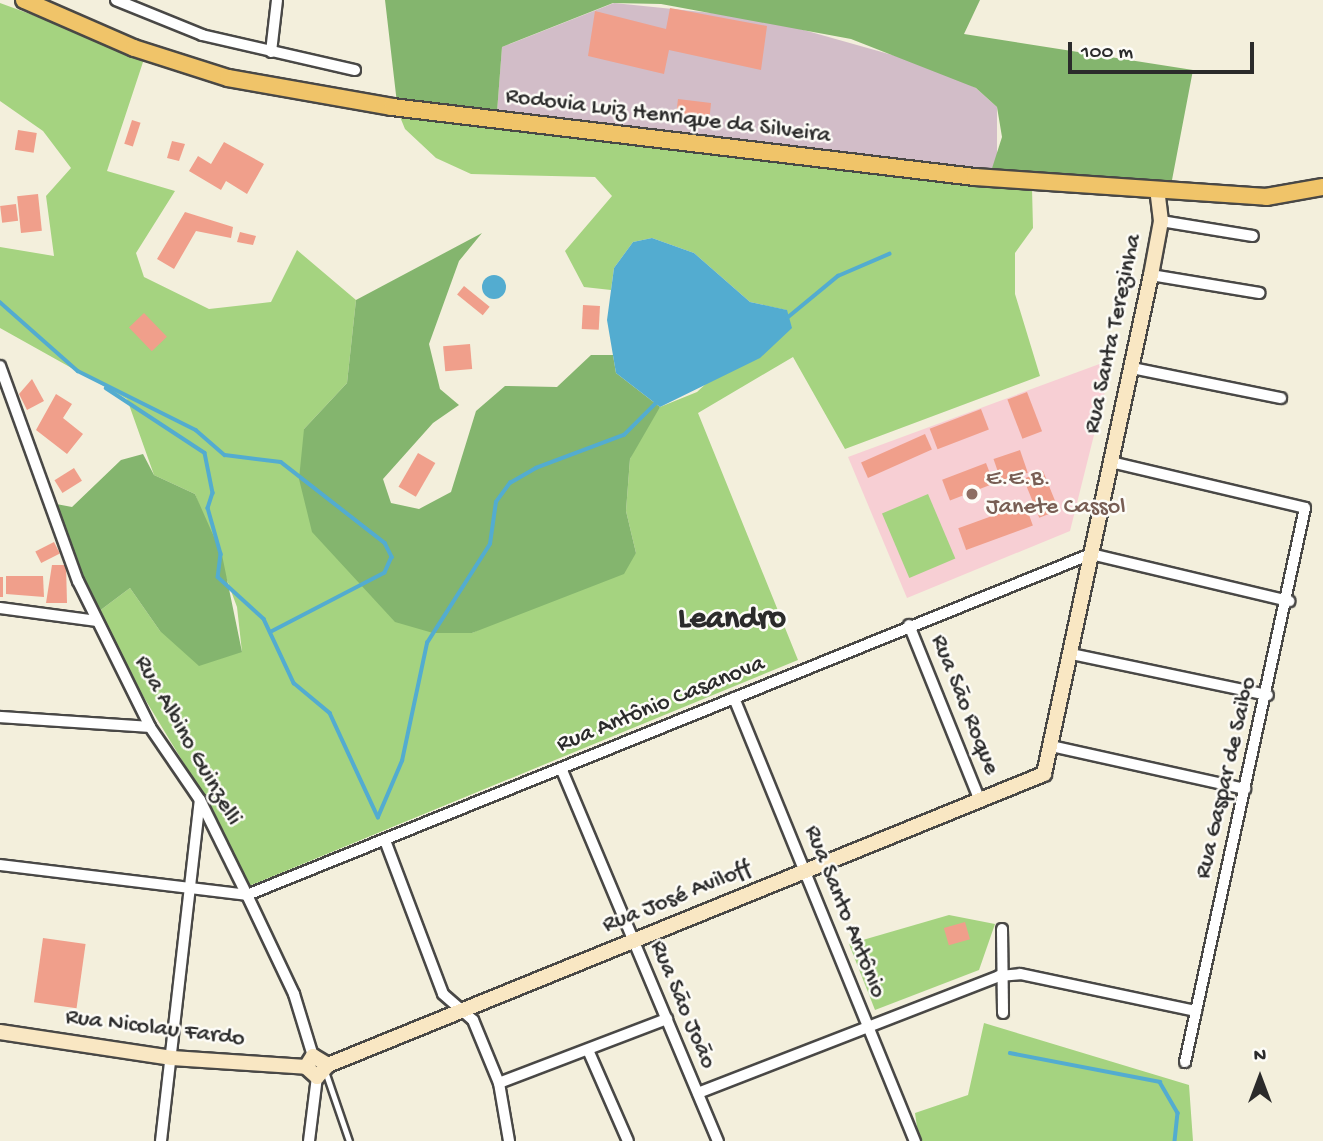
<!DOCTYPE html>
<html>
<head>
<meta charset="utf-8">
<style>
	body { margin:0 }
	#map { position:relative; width:1323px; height:1141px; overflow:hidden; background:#f3efdc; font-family:"Gochi Hand",sans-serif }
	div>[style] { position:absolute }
	.built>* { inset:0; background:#f7cfd4 }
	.industrial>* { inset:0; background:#d2bdc8 }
	.green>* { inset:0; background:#a5d380; transform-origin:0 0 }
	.forest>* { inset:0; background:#84b56e }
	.water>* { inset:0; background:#53acd0 }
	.round { border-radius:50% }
	.stream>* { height:3.5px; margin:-1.75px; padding:0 1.75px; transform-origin:1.75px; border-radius:1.75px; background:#53acd0 }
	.building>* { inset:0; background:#f09f8b; transform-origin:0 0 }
	.roads { filter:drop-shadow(2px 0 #494846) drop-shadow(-2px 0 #494846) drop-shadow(0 2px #494846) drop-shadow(0 -2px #494846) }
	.lane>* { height:5px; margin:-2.5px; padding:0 2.5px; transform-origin:2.5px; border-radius:2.5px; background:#fff }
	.street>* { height:10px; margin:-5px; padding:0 5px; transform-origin:5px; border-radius:5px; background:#fff }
	.secondary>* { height:14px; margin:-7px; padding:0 7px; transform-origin:7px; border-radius:7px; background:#f9e7c3 }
	.primary>* { height:16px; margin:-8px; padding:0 8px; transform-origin:8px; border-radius:8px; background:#f0c469 }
	.dots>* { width:19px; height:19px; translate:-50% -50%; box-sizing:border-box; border:4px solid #fdfcf7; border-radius:50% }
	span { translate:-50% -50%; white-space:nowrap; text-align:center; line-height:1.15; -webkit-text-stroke:5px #fdfcf7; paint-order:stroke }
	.street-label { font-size:24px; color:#2b2b2b }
	.education-label { font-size:24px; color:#785e54 }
	.left { translate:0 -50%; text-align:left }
	.district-label { font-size:32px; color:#2b2b2b; font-weight:700 }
	.north { position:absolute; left:1225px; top:1043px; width:70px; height:70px; -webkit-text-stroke:5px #fdfcf7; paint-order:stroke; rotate:0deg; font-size:19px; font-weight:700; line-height:28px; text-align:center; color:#2b2b2b }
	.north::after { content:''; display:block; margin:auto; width:24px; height:32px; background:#2b2b2b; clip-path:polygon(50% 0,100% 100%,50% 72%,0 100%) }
	.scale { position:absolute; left:1068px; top:42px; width:186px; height:32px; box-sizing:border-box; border:4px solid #2b2b2b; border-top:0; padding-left:9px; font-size:21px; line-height:24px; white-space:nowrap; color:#2b2b2b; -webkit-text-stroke:5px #fdfcf7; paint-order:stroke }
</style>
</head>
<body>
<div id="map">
	<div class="built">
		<div style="clip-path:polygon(1113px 359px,1070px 531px,907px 598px,848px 457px)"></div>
	</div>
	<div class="industrial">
		<div style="clip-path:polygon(614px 3px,761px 18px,935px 67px,976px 88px,997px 107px,997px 166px,987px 184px,496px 125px,502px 47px)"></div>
	</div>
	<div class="green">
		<div style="clip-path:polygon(0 3px,145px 56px,107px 171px,175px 191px,136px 253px,144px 277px,209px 309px,271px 302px,297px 250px,356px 300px,347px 383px,304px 429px,472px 633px,636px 553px,626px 511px,630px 459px,646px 423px,660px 407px,697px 392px,786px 310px,750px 302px,694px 253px,652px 238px,633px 242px,614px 268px,611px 290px,584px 287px,565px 251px,612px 196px,595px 177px,471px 174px,436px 158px,405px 129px,398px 112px,1032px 188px,1033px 228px,1015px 253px,1015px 294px,1040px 376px,845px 449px,793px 357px,698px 413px,798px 660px,249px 886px,197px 785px,94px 615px,130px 588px,160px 631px,242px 652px,237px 607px,195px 494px,154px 475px,127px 399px,0 328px,0 247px,54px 256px,46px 196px,71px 168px,43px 131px,0 101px)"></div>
		<div style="left:928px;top:494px;width:70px;height:50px;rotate:67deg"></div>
		<div style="clip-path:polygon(949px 915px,995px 924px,979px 970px,875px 1010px,849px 944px)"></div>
		<div style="clip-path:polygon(984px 1023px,1189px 1085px,1193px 1141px,919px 1141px,915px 1113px,968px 1095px)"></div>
	</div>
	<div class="forest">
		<div style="clip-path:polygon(385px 0,980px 0,964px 34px,1193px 70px,1168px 201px,987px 184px,1002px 137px,997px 107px,976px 88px,851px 39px,661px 4px,613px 3px,502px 47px,496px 125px,398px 112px)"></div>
		<div style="clip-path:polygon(482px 233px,459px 261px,429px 344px,440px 389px,459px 405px,433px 423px,383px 479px,391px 503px,419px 509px,451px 492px,476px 411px,505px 386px,557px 387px,591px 355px,613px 355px,616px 373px,660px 407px,630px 459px,626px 511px,636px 553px,624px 574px,472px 633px,433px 633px,395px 622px,312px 532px,299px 479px,304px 429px,347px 383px,356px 300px)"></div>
		<div style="clip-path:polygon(143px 454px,154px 475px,195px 494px,222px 555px,242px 652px,199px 666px,160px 631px,130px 588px,94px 615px,51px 503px,72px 507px,121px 460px)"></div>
	</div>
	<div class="water">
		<div style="clip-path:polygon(652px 238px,694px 253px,750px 302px,787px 310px,792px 328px,760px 358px,660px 407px,616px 373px,607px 320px,614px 268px,633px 242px)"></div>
		<div class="round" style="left:482px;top:275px;width:24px;height:24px"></div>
	</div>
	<div class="stream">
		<div style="left:0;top:302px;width:104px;rotate:41.5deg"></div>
		<div style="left:78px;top:371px;width:132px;rotate:26.6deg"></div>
		<div style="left:196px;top:430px;width:38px;rotate:41deg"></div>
		<div style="left:225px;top:455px;width:56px;rotate:7.1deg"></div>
		<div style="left:281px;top:462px;width:132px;rotate:37.9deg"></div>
		<div style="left:385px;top:543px;width:16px;rotate:63deg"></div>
		<div style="left:392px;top:557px;width:17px;rotate:114deg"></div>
		<div style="left:385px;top:573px;width:128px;rotate:152.6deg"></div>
		<div style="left:787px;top:318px;width:66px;rotate:-39.5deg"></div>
		<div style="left:838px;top:276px;width:56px;rotate:-23.3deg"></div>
		<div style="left:106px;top:388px;width:118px;rotate:33.3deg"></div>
		<div style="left:205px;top:453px;width:41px;rotate:78.7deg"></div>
		<div style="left:213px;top:493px;width:16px;rotate:108deg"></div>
		<div style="left:208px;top:508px;width:48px;rotate:74.2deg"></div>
		<div style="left:221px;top:554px;width:23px;rotate:97deg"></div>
		<div style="left:218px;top:577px;width:62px;rotate:42.4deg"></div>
		<div style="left:264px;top:619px;width:71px;rotate:64.9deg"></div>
		<div style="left:294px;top:683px;width:47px;rotate:39.8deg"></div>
		<div style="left:330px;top:713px;width:115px;rotate:65.2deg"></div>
		<div style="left:378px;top:817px;width:61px;rotate:-66.8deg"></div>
		<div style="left:402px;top:761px;width:121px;rotate:-78deg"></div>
		<div style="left:427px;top:643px;width:117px;rotate:-57.5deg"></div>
		<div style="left:490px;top:544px;width:42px;rotate:-81.9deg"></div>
		<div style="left:496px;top:502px;width:24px;rotate:-54deg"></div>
		<div style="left:510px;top:483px;width:30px;rotate:-30deg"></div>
		<div style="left:536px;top:468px;width:94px;rotate:-20.6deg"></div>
		<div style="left:624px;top:435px;width:47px;rotate:-45deg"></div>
		<div style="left:1010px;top:1053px;width:153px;rotate:10.9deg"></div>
		<div style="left:1160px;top:1082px;width:36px;rotate:60deg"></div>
		<div style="left:1178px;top:1113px;width:28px;rotate:96deg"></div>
	</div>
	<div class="building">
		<div style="clip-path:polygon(670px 8px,767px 26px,761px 70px,669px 50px,664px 74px,588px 56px,595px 11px,666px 29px)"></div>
		<div style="clip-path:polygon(678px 99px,711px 103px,709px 123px,676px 116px)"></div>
		<div style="left:132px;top:120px;width:9px;height:25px;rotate:18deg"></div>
		<div style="left:18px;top:130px;width:19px;height:20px;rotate:9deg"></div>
		<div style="clip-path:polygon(172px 141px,185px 144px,179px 161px,167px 158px)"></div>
		<div style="clip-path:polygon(224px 142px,264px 164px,247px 194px,226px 181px,221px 190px,189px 171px,198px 156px,211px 164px)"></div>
		<div style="left:38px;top:194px;width:37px;height:21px;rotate:84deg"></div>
		<div style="left:16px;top:204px;width:17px;height:16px;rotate:83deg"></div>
		<div style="clip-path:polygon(185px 212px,233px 227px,231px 238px,196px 231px,174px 269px,157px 259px)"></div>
		<div style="clip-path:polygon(240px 232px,256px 236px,253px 245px,237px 242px)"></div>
		<div style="left:464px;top:286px;width:33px;height:11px;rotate:39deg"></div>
		<div style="left:583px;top:305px;width:17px;height:24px;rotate:3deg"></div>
		<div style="left:144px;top:313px;width:33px;height:21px;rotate:46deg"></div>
		<div style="left:470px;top:344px;width:25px;height:27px;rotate:85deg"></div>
		<div style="clip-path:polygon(32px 379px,44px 401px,27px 410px,19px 394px)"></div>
		<div style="left:1027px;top:392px;width:42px;height:21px;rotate:69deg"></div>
		<div style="clip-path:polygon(56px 394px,72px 404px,63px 418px,83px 434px,67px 454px,36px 430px)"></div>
		<div style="left:981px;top:409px;width:22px;height:55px;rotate:69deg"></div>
		<div style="left:925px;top:434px;width:17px;height:70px;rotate:66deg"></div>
		<div style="left:1020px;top:450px;width:24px;height:28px;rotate:71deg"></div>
		<div style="left:418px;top:453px;width:20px;height:39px;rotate:30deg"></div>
		<div style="left:986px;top:463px;width:22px;height:47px;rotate:69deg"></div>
		<div style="left:74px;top:468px;width:15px;height:23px;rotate:58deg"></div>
		<div style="left:1043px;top:471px;width:42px;height:21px;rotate:68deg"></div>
		<div style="left:1025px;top:504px;width:23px;height:71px;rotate:70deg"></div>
		<div style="left:54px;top:542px;width:13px;height:21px;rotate:63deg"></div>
		<div style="clip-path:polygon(52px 565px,66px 565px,67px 603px,46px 603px)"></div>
		<div style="clip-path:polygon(6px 576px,43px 576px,44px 597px,6px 594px)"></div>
		<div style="left:0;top:577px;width:3px;height:20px"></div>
		<div style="left:965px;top:922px;width:18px;height:22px;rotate:74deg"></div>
		<div style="left:43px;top:938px;width:43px;height:65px;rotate:8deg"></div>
	</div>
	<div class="roads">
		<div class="lane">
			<div style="left:326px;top:1074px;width:71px;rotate:71.1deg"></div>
		</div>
		<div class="street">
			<div style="left:116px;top:0;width:93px;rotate:22.1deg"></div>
			<div style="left:202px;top:35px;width:157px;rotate:12.9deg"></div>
			<div style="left:271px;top:52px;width:52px;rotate:-83.4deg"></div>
			<div style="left:1161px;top:221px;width:93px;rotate:9.3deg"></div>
			<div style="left:1151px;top:275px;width:110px;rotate:9.4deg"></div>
			<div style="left:0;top:366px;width:229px;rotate:70.1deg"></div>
			<div style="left:78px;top:581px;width:163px;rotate:63.7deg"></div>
			<div style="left:150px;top:727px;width:88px;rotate:55.6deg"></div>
			<div style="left:200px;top:800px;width:106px;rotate:63.7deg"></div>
			<div style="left:247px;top:895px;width:110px;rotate:64.6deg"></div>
			<div style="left:294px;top:994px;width:65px;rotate:73deg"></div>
			<div style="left:1132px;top:368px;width:152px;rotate:11.4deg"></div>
			<div style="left:1111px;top:462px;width:199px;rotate:13.3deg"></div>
			<div style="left:1305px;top:508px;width:567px;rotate:102.22deg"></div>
			<div style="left:0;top:608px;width:98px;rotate:7.6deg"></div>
			<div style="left:909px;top:625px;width:190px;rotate:68deg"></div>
			<div style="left:1071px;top:654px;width:201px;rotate:11.8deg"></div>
			<div style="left:734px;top:698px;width:479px;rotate:67.8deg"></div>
			<div style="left:0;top:717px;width:150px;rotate:3.8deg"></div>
			<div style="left:1051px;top:746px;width:199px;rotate:12.5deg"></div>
			<div style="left:561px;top:768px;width:405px;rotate:67.2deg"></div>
			<div style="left:386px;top:843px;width:161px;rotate:69.3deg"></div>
			<div style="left:443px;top:994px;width:40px;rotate:41deg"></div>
			<div style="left:473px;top:1020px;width:68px;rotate:67.6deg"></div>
			<div style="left:499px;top:1083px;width:59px;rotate:80.2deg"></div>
			<div style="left:0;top:865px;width:249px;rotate:6.9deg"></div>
			<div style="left:247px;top:895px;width:910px;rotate:-22deg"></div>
			<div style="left:1091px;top:554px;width:204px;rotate:13.4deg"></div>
			<div style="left:1002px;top:929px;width:84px;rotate:89.3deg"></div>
			<div style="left:588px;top:1050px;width:99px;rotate:66.3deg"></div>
			<div style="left:499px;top:1083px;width:180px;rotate:-20.9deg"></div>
			<div style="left:698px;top:1093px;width:323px;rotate:-21.2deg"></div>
			<div style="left:999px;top:976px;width:21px;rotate:-5deg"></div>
			<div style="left:1020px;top:974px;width:180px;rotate:11.9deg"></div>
			<div style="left:161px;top:1141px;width:343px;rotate:-83.5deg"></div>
			<div style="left:309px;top:1141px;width:64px;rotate:-82.9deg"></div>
		</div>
		<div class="secondary">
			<div style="left:0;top:1032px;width:174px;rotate:8.6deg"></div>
			<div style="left:172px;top:1058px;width:134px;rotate:3.8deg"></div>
			<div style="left:328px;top:1065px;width:773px;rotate:-22.12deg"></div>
			<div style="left:1044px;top:774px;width:510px;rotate:-77.9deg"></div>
			<div style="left:1151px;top:275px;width:55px;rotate:-79.5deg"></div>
			<div style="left:1161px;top:221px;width:31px;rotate:-97deg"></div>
			<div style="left:306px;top:1067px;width:15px;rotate:42deg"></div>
			<div style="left:317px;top:1077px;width:16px;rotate:-47deg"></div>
			<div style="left:306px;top:1067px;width:13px;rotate:-58deg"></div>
			<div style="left:313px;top:1056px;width:17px;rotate:31deg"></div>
		</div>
		<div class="primary">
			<div style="left:24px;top:0;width:120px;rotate:23.6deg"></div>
			<div style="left:134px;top:48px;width:99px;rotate:17.7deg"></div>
			<div style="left:228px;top:78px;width:167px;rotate:10deg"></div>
			<div style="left:392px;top:107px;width:587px;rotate:6.85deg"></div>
			<div style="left:975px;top:177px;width:292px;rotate:3.9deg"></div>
			<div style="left:1266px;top:197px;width:58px;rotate:-10deg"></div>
		</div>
	</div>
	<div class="dots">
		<div style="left:972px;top:494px;background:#8d6e63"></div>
	</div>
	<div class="street-label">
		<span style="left:668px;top:117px;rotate:7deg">Rodovia Luiz Henrique da Silveira</span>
		<span style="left:1114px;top:334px;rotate:-78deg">Rua Santa Terezinha</span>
		<span style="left:661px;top:705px;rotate:-22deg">Rua Antônio Casanova</span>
		<span style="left:964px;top:705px;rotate:68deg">Rua São Roque</span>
		<span style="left:187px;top:741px;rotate:60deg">Rua Albino Guinzelli</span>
		<span style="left:1227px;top:778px;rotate:-77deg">Rua Gaspar de Saibo</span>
		<span style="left:677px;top:898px;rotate:-22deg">Rua José Aviloff</span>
		<span style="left:844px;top:912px;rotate:68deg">Rua Santo Antônio</span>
		<span style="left:682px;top:1005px;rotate:67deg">Rua São João</span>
		<span style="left:155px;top:1029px;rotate:7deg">Rua Nicolau Fardo</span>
	</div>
	<div class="education-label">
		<span class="left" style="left:986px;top:494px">E.E.B.<br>Janete Cassol</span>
	</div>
	<div class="district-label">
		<span style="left:732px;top:620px">Leandro</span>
	</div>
	<div class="north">N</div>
	<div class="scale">100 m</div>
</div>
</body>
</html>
